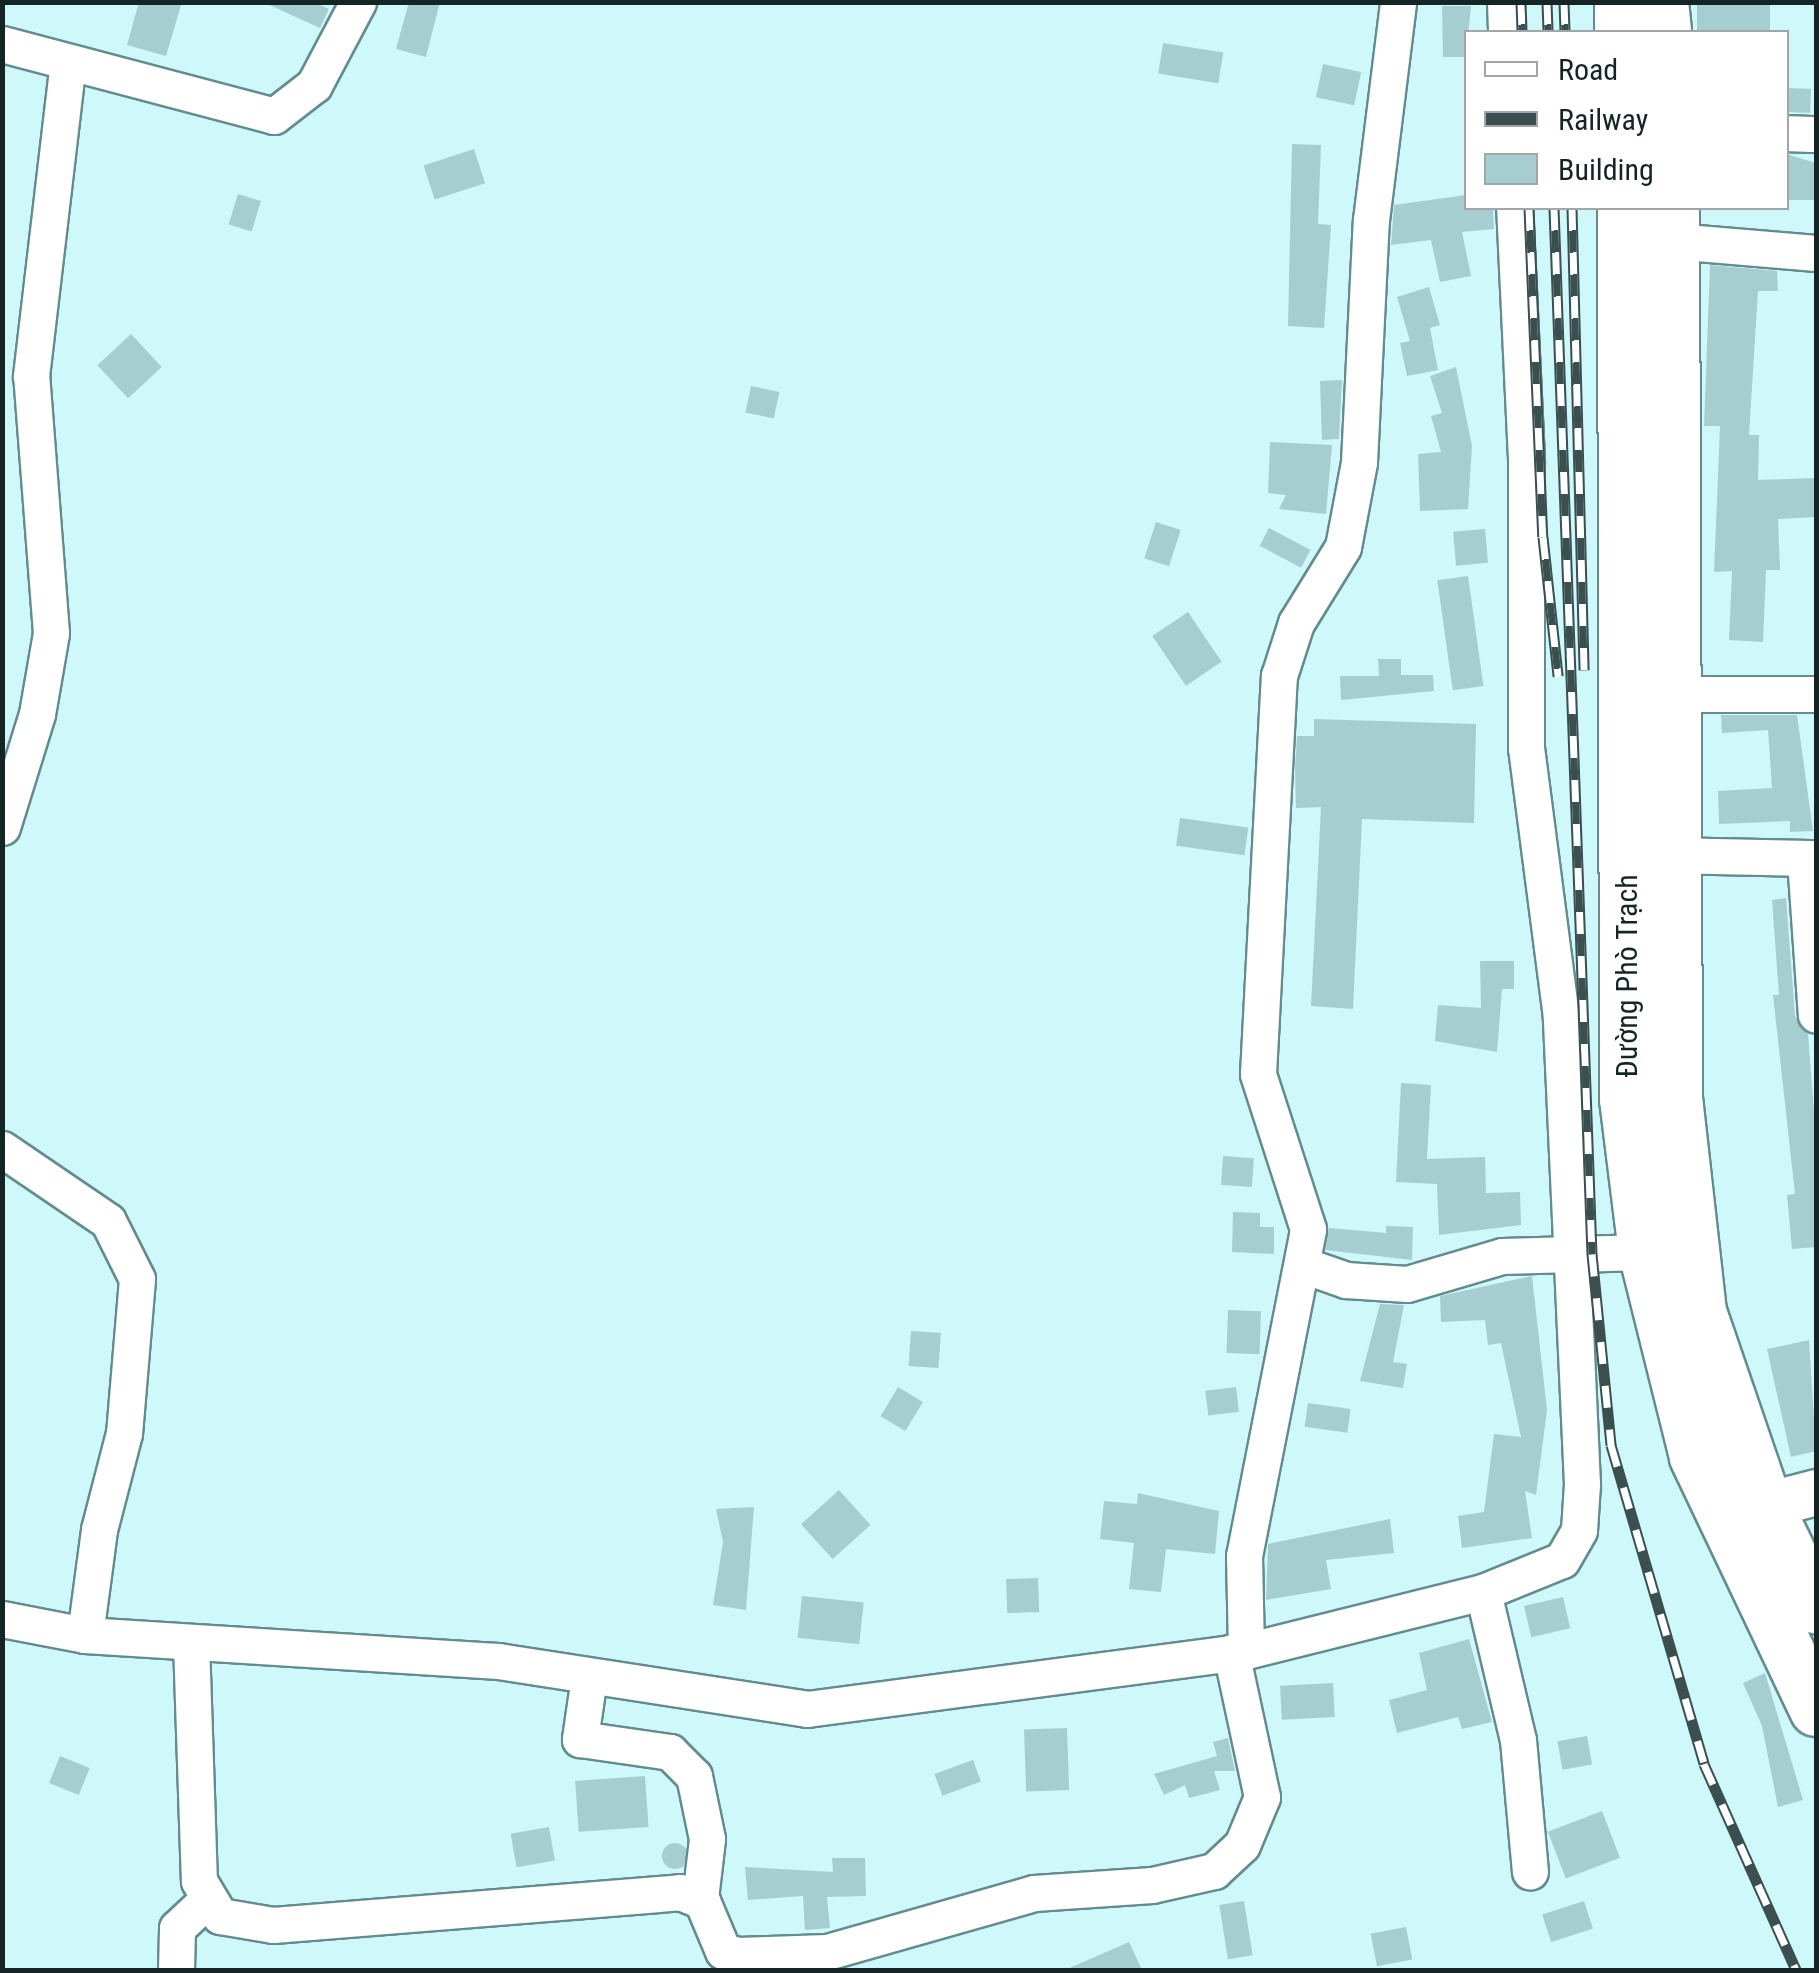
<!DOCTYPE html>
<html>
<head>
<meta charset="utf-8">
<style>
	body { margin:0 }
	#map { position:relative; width:1819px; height:1973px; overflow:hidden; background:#cef8fa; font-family:"Roboto Condensed",sans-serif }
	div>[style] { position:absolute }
	.building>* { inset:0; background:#a6ced0; transform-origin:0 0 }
	.round { border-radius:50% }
	.roads { filter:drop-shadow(2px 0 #658c8d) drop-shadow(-2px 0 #658c8d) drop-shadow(0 2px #658c8d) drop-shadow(0 -2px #658c8d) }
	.minor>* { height:35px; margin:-17.5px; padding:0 17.5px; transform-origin:17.5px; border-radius:17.5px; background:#fff }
	.major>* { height:45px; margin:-22.5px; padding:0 22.5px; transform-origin:22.5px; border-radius:22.5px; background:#fff }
	.highway>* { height:52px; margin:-26px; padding:0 26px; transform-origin:26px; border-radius:26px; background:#fff }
	.rail>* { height:11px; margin-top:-5.5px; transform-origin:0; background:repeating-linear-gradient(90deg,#fff 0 22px,#3b4f50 0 44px); box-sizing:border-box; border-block:2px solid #3b4f50 }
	span { translate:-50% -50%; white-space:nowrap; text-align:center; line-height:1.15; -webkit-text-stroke:10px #fff; paint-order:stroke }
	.street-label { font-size:30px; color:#152425 }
	.frame { position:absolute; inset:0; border:5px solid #152425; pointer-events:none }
	.legend { position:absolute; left:1464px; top:30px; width:325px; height:180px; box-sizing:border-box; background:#fff; border:2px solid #a1a7a8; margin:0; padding:12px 18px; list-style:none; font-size:30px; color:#152425 }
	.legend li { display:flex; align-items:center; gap:20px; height:50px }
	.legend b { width:50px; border:2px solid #a1a7a8 }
</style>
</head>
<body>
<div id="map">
	<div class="building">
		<div style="clip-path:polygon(139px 2px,182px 2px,166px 56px,127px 45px)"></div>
		<div style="clip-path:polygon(263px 2px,314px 2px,329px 9px,320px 28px)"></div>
		<div style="clip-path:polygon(409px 2px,440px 2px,426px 57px,396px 49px)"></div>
		<div style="left:1697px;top:2px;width:73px;height:30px"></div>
		<div style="clip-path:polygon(1442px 6px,1471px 6px,1466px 57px,1443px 57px)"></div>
		<div style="left:1163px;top:43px;width:61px;height:31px;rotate:9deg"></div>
		<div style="left:1323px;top:64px;width:39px;height:34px;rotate:12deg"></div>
		<div style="left:1786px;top:88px;width:25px;height:24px;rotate:2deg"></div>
		<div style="clip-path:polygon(1292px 144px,1321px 145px,1318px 224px,1331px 225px,1324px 328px,1288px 326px)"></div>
		<div style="left:474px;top:149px;width:36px;height:53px;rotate:72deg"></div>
		<div style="clip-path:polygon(1786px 154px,1816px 163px,1816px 200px,1786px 200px)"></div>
		<div style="left:238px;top:194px;width:24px;height:32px;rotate:17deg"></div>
		<div style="clip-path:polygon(1466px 195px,1466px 208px,1493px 208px,1494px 229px,1462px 232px,1471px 276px,1440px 282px,1431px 240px,1391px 245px,1394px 205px)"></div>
		<div style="clip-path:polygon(1710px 265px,1777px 271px,1778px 291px,1758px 291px,1749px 435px,1759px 435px,1758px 480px,1816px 478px,1816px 517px,1778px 519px,1780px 570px,1766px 570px,1763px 642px,1729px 640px,1732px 571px,1714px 572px,1720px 426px,1704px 426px)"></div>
		<div style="clip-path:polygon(1429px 287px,1440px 325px,1430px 328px,1438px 370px,1407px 376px,1400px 343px,1410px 341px,1397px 297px)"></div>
		<div style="left:131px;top:334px;width:45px;height:46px;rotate:47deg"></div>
		<div style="clip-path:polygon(1456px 367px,1472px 446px,1468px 509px,1420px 511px,1418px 454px,1441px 452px,1431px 416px,1442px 413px,1430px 376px)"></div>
		<div style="clip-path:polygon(1342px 380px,1339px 439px,1322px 440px,1320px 381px)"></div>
		<div style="left:751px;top:386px;width:29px;height:27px;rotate:12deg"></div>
		<div style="clip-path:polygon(1270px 442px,1332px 445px,1326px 514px,1279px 509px,1286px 495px,1268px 493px)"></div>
		<div style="left:1156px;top:522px;width:26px;height:38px;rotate:18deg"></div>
		<div style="left:1269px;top:528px;width:47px;height:20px;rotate:28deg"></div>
		<div style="left:1485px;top:529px;width:34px;height:32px;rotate:85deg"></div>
		<div style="left:1468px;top:576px;width:111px;height:31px;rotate:82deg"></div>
		<div style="left:1188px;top:612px;width:60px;height:43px;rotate:56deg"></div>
		<div style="clip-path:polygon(1378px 659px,1401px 659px,1401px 675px,1433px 675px,1434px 691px,1341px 700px,1340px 676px,1379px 676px)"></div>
		<div style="clip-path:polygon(1721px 715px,1797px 715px,1813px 831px,1790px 832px,1790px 821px,1719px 824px,1718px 791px,1772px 788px,1768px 730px,1722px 733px)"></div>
		<div style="clip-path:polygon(1314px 719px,1476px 724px,1474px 823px,1362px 819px,1353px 1009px,1311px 1006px,1321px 807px,1296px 808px,1295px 769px,1297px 736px,1314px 736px)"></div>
		<div style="left:1180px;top:818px;width:69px;height:28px;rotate:8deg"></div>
		<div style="clip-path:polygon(1786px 898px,1795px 1016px,1808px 1034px,1816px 1137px,1816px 1247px,1792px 1249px,1787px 1195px,1795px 1194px,1773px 995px,1779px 995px,1772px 900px)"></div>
		<div style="clip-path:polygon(1480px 961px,1514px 961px,1514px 989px,1502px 989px,1497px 1052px,1435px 1041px,1438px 1005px,1481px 1008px)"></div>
		<div style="clip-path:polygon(1401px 1083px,1431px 1085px,1427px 1159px,1485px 1157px,1486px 1193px,1520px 1192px,1521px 1225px,1439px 1235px,1437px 1184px,1396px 1182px)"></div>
		<div style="left:1223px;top:1156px;width:31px;height:29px;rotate:4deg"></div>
		<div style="clip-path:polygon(1233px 1212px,1260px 1213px,1260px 1227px,1274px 1227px,1274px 1254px,1232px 1252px)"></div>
		<div style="clip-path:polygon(1386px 1226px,1413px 1227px,1412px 1260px,1325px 1250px,1329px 1228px,1386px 1233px)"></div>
		<div style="clip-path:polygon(1532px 1276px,1547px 1410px,1536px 1495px,1525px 1491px,1532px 1538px,1462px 1548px,1458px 1516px,1484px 1512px,1494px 1434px,1521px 1437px,1501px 1343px,1488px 1345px,1485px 1320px,1441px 1322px,1440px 1296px)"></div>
		<div style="clip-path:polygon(1380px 1304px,1404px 1305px,1393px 1362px,1407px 1364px,1403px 1388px,1360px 1381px)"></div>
		<div style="left:1228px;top:1310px;width:33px;height:43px;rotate:2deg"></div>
		<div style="left:911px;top:1331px;width:30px;height:35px;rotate:4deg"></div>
		<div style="clip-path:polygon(1809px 1340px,1816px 1451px,1791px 1457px,1767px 1349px)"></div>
		<div style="left:898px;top:1387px;width:29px;height:34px;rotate:31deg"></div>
		<div style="left:1236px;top:1387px;width:25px;height:31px;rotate:83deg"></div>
		<div style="left:1308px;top:1403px;width:43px;height:24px;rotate:8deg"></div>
		<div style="left:839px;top:1490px;width:47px;height:51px;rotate:48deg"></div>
		<div style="clip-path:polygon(1138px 1493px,1219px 1511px,1215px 1554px,1166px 1549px,1161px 1592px,1129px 1589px,1134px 1543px,1100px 1539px,1104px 1501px,1137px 1504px)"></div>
		<div style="clip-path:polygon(754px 1507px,746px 1610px,713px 1605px,723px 1542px,716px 1509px)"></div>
		<div style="clip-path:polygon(1390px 1519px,1394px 1553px,1326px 1560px,1331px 1589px,1266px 1600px,1268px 1544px)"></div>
		<div style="left:1038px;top:1578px;width:34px;height:32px;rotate:88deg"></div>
		<div style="left:802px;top:1596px;width:62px;height:42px;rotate:6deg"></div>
		<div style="left:1563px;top:1597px;width:32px;height:40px;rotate:77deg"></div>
		<div style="clip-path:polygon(1469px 1639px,1492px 1722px,1462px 1729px,1458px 1717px,1397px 1733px,1389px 1700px,1427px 1690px,1419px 1653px)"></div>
		<div style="clip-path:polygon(1765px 1673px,1803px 1800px,1778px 1807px,1762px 1726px,1743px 1683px)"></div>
		<div style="left:1333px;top:1683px;width:34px;height:53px;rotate:87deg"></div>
		<div style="left:1067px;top:1728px;width:62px;height:43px;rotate:88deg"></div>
		<div style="left:1587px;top:1736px;width:29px;height:30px;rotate:80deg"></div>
		<div style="clip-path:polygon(1228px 1738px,1235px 1771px,1214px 1771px,1220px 1790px,1189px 1798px,1185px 1785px,1164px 1795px,1154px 1774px,1217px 1756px,1213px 1742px)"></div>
		<div style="left:60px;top:1756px;width:32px;height:29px;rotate:22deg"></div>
		<div style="left:973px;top:1760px;width:23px;height:41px;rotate:70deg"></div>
		<div style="left:645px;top:1776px;width:51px;height:70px;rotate:86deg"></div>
		<div style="left:1602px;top:1811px;width:50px;height:58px;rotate:69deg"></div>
		<div style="left:549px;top:1827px;width:34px;height:39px;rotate:80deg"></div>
		<div class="round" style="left:662px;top:1843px;width:26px;height:26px"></div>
		<div style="clip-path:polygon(832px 1858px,865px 1858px,866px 1896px,827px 1897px,830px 1928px,805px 1930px,803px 1896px,748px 1900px,745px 1867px,833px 1872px)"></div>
		<div style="left:1244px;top:1901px;width:55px;height:25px;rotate:81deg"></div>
		<div style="left:1584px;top:1901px;width:29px;height:44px;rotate:72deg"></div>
		<div style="left:1406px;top:1927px;width:33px;height:36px;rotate:79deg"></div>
		<div style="clip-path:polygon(1129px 1942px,1142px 1970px,1065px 1970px)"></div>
	</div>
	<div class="roads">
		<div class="minor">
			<div style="left:1505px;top:2px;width:30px;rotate:88deg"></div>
			<div style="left:2px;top:44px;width:281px;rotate:14.8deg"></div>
			<div style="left:274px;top:116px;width:51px;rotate:-37.8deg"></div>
			<div style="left:314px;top:85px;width:94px;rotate:-62.1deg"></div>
			<div style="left:1786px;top:133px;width:30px;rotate:2deg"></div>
			<div style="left:1673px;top:241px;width:144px;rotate:4.8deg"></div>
			<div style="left:1674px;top:694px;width:142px"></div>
			<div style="left:2px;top:827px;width:118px;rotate:-72.8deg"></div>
			<div style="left:37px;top:714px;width:82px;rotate:-80.2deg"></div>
			<div style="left:51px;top:633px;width:258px;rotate:-94.4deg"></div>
			<div style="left:31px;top:376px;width:315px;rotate:-83.3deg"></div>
			<div style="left:1672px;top:855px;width:144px;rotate:1.2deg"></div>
			<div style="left:1805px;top:859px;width:156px;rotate:86deg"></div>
			<div style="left:2px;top:1149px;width:128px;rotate:34.2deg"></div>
			<div style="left:108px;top:1221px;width:65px;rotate:63.4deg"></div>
			<div style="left:137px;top:1279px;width:155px;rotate:94.8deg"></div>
			<div style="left:124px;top:1433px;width:100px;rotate:104.5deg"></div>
			<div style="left:99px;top:1530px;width:106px;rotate:97.6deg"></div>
			<div style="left:1303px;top:1265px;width:46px;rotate:19.2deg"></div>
			<div style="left:1346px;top:1280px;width:61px;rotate:3.8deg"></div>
			<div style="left:1407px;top:1284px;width:99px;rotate:-16.4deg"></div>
			<div style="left:1502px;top:1256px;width:143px;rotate:-1.6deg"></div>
			<div style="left:1483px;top:1592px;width:152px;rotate:76.7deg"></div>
			<div style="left:1518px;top:1740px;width:132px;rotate:84.8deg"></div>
			<div style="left:2px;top:1619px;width:85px;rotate:10.9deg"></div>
			<div style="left:85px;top:1635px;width:414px;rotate:3.6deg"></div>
			<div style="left:498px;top:1661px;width:313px;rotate:8.8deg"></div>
			<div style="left:807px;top:1709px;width:443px;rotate:-7.5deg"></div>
			<div style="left:1246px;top:1651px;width:244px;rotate:-14deg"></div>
			<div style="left:1483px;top:1592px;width:85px;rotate:-22.1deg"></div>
			<div style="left:1562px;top:1560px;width:34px;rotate:-60deg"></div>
			<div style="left:1579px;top:1530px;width:46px;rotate:-86.3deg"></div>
			<div style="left:1582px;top:1484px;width:467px;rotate:-92.6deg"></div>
			<div style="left:1561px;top:1017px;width:271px;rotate:-97.4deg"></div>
			<div style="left:1526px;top:748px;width:289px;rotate:-90deg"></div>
			<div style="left:1526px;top:459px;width:251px;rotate:-92.7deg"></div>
			<div style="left:191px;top:1642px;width:239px;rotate:88.1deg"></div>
			<div style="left:199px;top:1881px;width:41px;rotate:59deg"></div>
			<div style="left:220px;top:1916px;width:54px;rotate:9.6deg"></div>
			<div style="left:273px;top:1925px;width:408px;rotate:-4.6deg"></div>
			<div style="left:680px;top:1892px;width:24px;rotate:22deg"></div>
			<div style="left:702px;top:1901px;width:54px;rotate:67.2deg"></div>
			<div style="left:723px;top:1951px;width:16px;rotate:15deg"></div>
			<div style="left:738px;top:1955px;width:89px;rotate:-1.9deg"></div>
			<div style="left:827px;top:1952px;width:215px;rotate:-15.9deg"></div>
			<div style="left:1034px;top:1893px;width:118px;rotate:-3.9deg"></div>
			<div style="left:1152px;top:1885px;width:64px;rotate:-12.7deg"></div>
			<div style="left:1214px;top:1871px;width:38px;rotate:-43deg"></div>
			<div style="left:1242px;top:1845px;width:52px;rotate:-67.4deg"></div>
			<div style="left:1262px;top:1797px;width:148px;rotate:-102.1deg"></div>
			<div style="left:1246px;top:1651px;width:95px;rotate:-91.2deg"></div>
			<div style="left:1244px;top:1556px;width:333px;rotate:-78.9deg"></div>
			<div style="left:1308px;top:1229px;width:163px;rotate:-107.9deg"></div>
			<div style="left:1258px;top:1074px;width:399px;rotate:-87deg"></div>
			<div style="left:1279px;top:676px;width:56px;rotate:-72.2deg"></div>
			<div style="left:1296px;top:623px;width:89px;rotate:-58.3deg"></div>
			<div style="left:1343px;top:547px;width:86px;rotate:-79.3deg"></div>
			<div style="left:1359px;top:462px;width:242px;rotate:-87.2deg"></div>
			<div style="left:1371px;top:220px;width:220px;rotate:-82.9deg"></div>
			<div style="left:589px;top:1677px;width:63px;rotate:98.3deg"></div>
			<div style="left:580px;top:1739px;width:91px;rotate:8.2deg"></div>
			<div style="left:670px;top:1752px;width:34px;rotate:45deg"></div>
			<div style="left:694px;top:1776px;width:64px;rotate:78.3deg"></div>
			<div style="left:707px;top:1839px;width:60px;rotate:96.7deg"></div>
			<div style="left:176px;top:1970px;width:42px;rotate:-88.6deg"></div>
			<div style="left:177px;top:1928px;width:38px;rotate:-43deg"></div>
		</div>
		<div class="major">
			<div style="left:1766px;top:1505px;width:52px;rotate:-14.6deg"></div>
		</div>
		<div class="highway">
			<div style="left:1621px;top:2px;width:30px;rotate:90deg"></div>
			<div style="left:1662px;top:2px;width:30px;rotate:84deg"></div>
			<div style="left:1624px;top:208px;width:891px;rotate:89.87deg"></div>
			<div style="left:1626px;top:1099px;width:154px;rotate:82.9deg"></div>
			<div style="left:1645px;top:1252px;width:211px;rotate:76deg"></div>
			<div style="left:1696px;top:1457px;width:280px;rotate:64.6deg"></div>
			<div style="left:1673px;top:208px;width:890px;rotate:89.81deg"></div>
			<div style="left:1676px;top:1098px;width:215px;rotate:83.6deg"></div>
			<div style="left:1700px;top:1312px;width:204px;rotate:71.1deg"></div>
			<div style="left:1766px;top:1505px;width:114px;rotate:63.9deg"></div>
		</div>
	</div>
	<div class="rail">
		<div style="left:1521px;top:2px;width:30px;rotate:88deg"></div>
		<div style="left:1547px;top:2px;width:30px;rotate:88deg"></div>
		<div style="left:1564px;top:2px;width:30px;rotate:88deg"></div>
		<div style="left:1529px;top:208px;width:329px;rotate:87.6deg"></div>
		<div style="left:1543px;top:537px;width:140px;rotate:83.8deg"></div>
		<div style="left:1554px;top:208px;width:1047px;rotate:87.92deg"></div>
		<div style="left:1592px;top:1254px;width:192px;rotate:84.3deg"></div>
		<div style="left:1611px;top:1445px;width:332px;rotate:73.7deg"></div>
		<div style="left:1704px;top:1764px;width:226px;rotate:65.9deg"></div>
		<div style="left:1572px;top:208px;width:462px;rotate:88.5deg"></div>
	</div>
	<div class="street-label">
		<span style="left:1627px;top:976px;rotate:-90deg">Đường Phò Trạch</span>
	</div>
	<div class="frame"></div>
	<ul class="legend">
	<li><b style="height:12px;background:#fff"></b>Road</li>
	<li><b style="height:12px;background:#3b4f50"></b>Railway</li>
	<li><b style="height:28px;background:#a6ced0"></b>Building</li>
	</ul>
</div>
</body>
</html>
